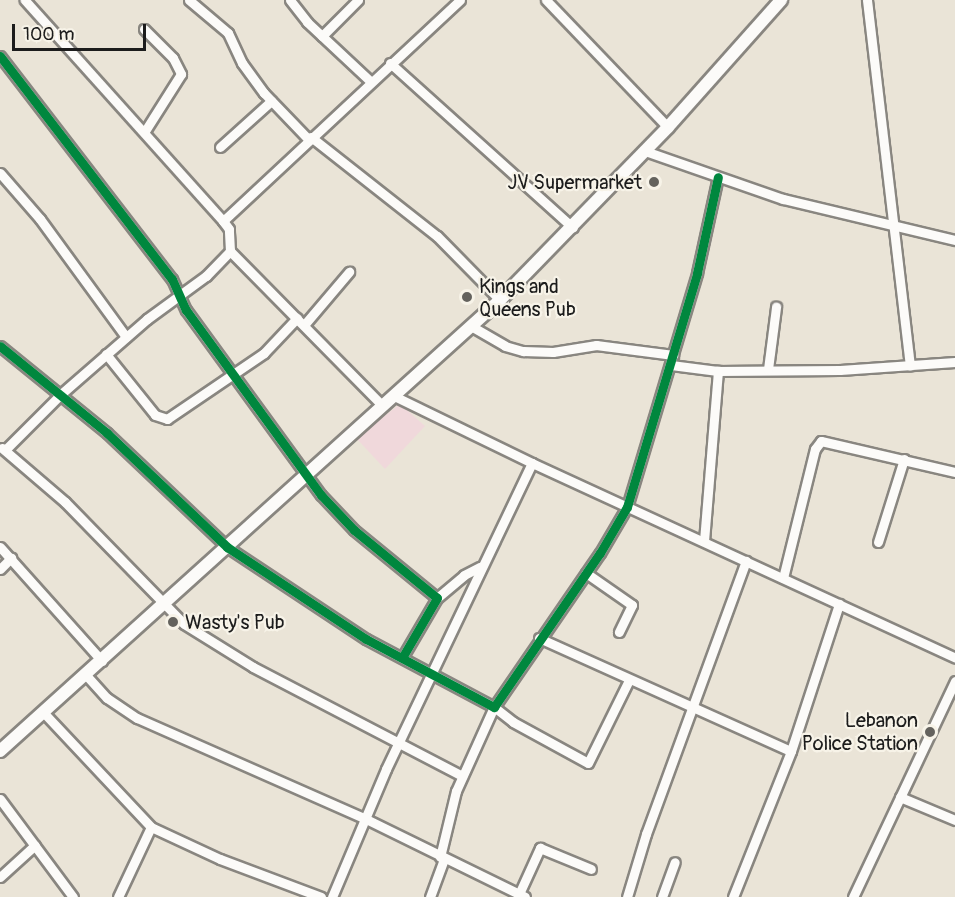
<!DOCTYPE html>
<html>
<head>
<meta charset="utf-8">
<style>
	body { margin:0 }
	#map { position:relative; width:955px; height:897px; overflow:hidden; background:#eae4d7; font-family:Pangolin,sans-serif }
	div>[style] { position:absolute }
	.built>* { inset:0; background:#f0d8db }
	.roads { filter:drop-shadow(2px 0 #898680) drop-shadow(-2px 0 #898680) drop-shadow(0 2px #898680) drop-shadow(0 -2px #898680) }
	.minor>* { height:9px; margin:-4.5px; padding:0 4.5px; transform-origin:4.5px; border-radius:4.5px; background:#fcfbf9 }
	.major>* { height:12px; margin:-6px; padding:0 6px; transform-origin:6px; border-radius:6px; background:#fcfbf9 }
	.cycleway>* { height:9px; margin:-4.5px; padding:0 4.5px; transform-origin:4.5px; border-radius:4.5px; background:#00873e }
	.dots>* { width:16px; height:16px; translate:-50% -50%; box-sizing:border-box; border:3px solid #f7f3e8; border-radius:50% }
	span { translate:-50% -50%; white-space:nowrap; text-align:center; line-height:1.15; -webkit-text-stroke:4.5px #f7f3e8; paint-order:stroke }
	.poi-label { font-size:20px; color:#1c1c1c }
	.right { translate:-100% -50%; text-align:right }
	.left { translate:0 -50%; text-align:left }
	.scale { position:absolute; left:12px; top:24px; width:134px; height:27px; box-sizing:border-box; border:3px solid #1c1c1c; border-top:0; padding-left:8px; font-size:18px; line-height:21px; white-space:nowrap; color:#1c1c1c; -webkit-text-stroke:4px #f7f3e8; paint-order:stroke }
</style>
</head>
<body>
<div id="map">
	<div class="built">
		<div style="clip-path:polygon(400px 404px,425px 426px,385px 469px,356px 438px)"></div>
	</div>
	<div class="roads">
		<div class="minor">
			<div style="left:189px;top:0;width:51px;rotate:40.2deg"></div>
			<div style="left:228px;top:33px;width:33px;rotate:65deg"></div>
			<div style="left:242px;top:63px;width:37px;rotate:54deg"></div>
			<div style="left:264px;top:93px;width:65px;rotate:46.2deg"></div>
			<div style="left:290px;top:0;width:28px;rotate:52deg"></div>
			<div style="left:307px;top:22px;width:86px;rotate:43.1deg"></div>
			<div style="left:546px;top:0;width:176px;rotate:46.2deg"></div>
			<div style="left:867px;top:0;width:368px;rotate:83.3deg"></div>
			<div style="left:144px;top:29px;width:41px;rotate:45deg"></div>
			<div style="left:173px;top:58px;width:18px;rotate:63deg"></div>
			<div style="left:181px;top:74px;width:67px;rotate:122.3deg"></div>
			<div style="left:322px;top:36px;width:51px;rotate:-45deg"></div>
			<div style="left:0;top:56px;width:282px;rotate:52.4deg"></div>
			<div style="left:172px;top:279px;width:34px;rotate:66deg"></div>
			<div style="left:186px;top:310px;width:229px;rotate:53.9deg"></div>
			<div style="left:321px;top:495px;width:48px;rotate:46.7deg"></div>
			<div style="left:354px;top:530px;width:107px;rotate:39.3deg"></div>
			<div style="left:437px;top:598px;width:69px;rotate:120.3deg"></div>
			<div style="left:390px;top:63px;width:246px;rotate:42deg"></div>
			<div style="left:311px;top:137px;width:160px;rotate:38.2deg"></div>
			<div style="left:437px;top:236px;width:90px;rotate:45.5deg"></div>
			<div style="left:220px;top:147px;width:69px;rotate:-42deg"></div>
			<div style="left:645px;top:151px;width:146px;rotate:19.2deg"></div>
			<div style="left:783px;top:199px;width:177px;rotate:13.4deg"></div>
			<div style="left:0;top:173px;width:61px;rotate:49deg"></div>
			<div style="left:40px;top:219px;width:146px;rotate:53.9deg"></div>
			<div style="left:223px;top:221px;width:324px;rotate:-43deg"></div>
			<div style="left:230px;top:251px;width:216px;rotate:45.4deg"></div>
			<div style="left:304px;top:325px;width:70px;rotate:-49.7deg"></div>
			<div style="left:471px;top:326px;width:39px;rotate:30deg"></div>
			<div style="left:505px;top:346px;width:19px;rotate:16deg"></div>
			<div style="left:523px;top:351px;width:30px;rotate:2deg"></div>
			<div style="left:553px;top:352px;width:44px;rotate:-9.2deg"></div>
			<div style="left:596px;top:345px;width:78px;rotate:7.4deg"></div>
			<div style="left:0;top:346px;width:138px;rotate:39.1deg"></div>
			<div style="left:107px;top:433px;width:166px;rotate:43.5deg"></div>
			<div style="left:227px;top:547px;width:167px;rotate:33.5deg"></div>
			<div style="left:366px;top:639px;width:145px;rotate:28deg"></div>
			<div style="left:494px;top:707px;width:187px;rotate:-55.5deg"></div>
			<div style="left:600px;top:553px;width:53px;rotate:-59.6deg"></div>
			<div style="left:627px;top:507px;width:244px;rotate:-73.3deg"></div>
			<div style="left:697px;top:273px;width:98px;rotate:-77.7deg"></div>
			<div style="left:106px;top:354px;width:78px;rotate:51.2deg"></div>
			<div style="left:155px;top:415px;width:13px;rotate:18deg"></div>
			<div style="left:167px;top:419px;width:117px;rotate:-34.2deg"></div>
			<div style="left:264px;top:353px;width:48px;rotate:-46.7deg"></div>
			<div style="left:671px;top:365px;width:47px;rotate:7.3deg"></div>
			<div style="left:718px;top:371px;width:122px;rotate:-0.5deg"></div>
			<div style="left:840px;top:370px;width:115px;rotate:-4deg"></div>
			<div style="left:768px;top:369px;width:63px;rotate:-82.6deg"></div>
			<div style="left:394px;top:396px;width:153px;rotate:25.9deg"></div>
			<div style="left:532px;top:463px;width:466px;rotate:24.7deg"></div>
			<div style="left:2px;top:448px;width:83px;rotate:40.6deg"></div>
			<div style="left:65px;top:502px;width:170px;rotate:45.7deg"></div>
			<div style="left:184px;top:624px;width:81px;rotate:31.9deg"></div>
			<div style="left:253px;top:667px;width:236px;rotate:27.5deg"></div>
			<div style="left:5px;top:450px;width:79px;rotate:-45deg"></div>
			<div style="left:61px;top:394px;width:114px;rotate:-41.1deg"></div>
			<div style="left:147px;top:319px;width:73px;rotate:-36.1deg"></div>
			<div style="left:206px;top:276px;width:35px;rotate:-46deg"></div>
			<div style="left:230px;top:251px;width:22px;rotate:-93deg"></div>
			<div style="left:229px;top:229px;width:10px;rotate:-127deg"></div>
			<div style="left:223px;top:221px;width:297px;rotate:-131.9deg"></div>
			<div style="left:704px;top:541px;width:171px;rotate:-85.3deg"></div>
			<div style="left:878px;top:542px;width:87px;rotate:-72.6deg"></div>
			<div style="left:0;top:547px;width:153px;rotate:48.2deg"></div>
			<div style="left:0;top:569px;width:16px;rotate:-45deg"></div>
			<div style="left:586px;top:573px;width:56px;rotate:34.8deg"></div>
			<div style="left:632px;top:605px;width:30px;rotate:116deg"></div>
			<div style="left:783px;top:578px;width:133px;rotate:-76.1deg"></div>
			<div style="left:815px;top:449px;width:10px;rotate:-53deg"></div>
			<div style="left:821px;top:441px;width:138px;rotate:13deg"></div>
			<div style="left:437px;top:598px;width:35px;rotate:-40deg"></div>
			<div style="left:464px;top:575px;width:18px;rotate:-27deg"></div>
			<div style="left:539px;top:638px;width:276px;rotate:24.2deg"></div>
			<div style="left:86px;top:675px;width:31px;rotate:48deg"></div>
			<div style="left:107px;top:698px;width:36px;rotate:34deg"></div>
			<div style="left:137px;top:718px;width:250px;rotate:23.8deg"></div>
			<div style="left:366px;top:819px;width:177px;rotate:26.1deg"></div>
			<div style="left:43px;top:712px;width:158px;rotate:46.8deg"></div>
			<div style="left:151px;top:827px;width:76px;rotate:24.9deg"></div>
			<div style="left:220px;top:859px;width:108px;rotate:20.6deg"></div>
			<div style="left:900px;top:797px;width:60px;rotate:22.7deg"></div>
			<div style="left:0;top:799px;width:122px;rotate:53.3deg"></div>
			<div style="left:440px;top:857px;width:68px;rotate:-76.4deg"></div>
			<div style="left:456px;top:791px;width:92px;rotate:-65.7deg"></div>
			<div style="left:494px;top:707px;width:24px;rotate:38deg"></div>
			<div style="left:513px;top:722px;width:85px;rotate:28.7deg"></div>
			<div style="left:588px;top:763px;width:93px;rotate:-63.7deg"></div>
			<div style="left:0;top:877px;width:47px;rotate:-42.4deg"></div>
			<div style="left:519px;top:894px;width:51px;rotate:-65.5deg"></div>
			<div style="left:540px;top:848px;width:55px;rotate:22.4deg"></div>
			<div style="left:118px;top:897px;width:77px;rotate:-64.8deg"></div>
			<div style="left:332px;top:897px;width:139px;rotate:-67.1deg"></div>
			<div style="left:386px;top:769px;width:339px;rotate:-64.5deg"></div>
			<div style="left:430px;top:897px;width:40px;rotate:-69.8deg"></div>
			<div style="left:627px;top:897px;width:66px;rotate:-73.2deg"></div>
			<div style="left:646px;top:834px;width:291px;rotate:-69.9deg"></div>
			<div style="left:662px;top:897px;width:37px;rotate:-70deg"></div>
			<div style="left:733px;top:897px;width:157px;rotate:-68.3deg"></div>
			<div style="left:791px;top:751px;width:155px;rotate:-71.9deg"></div>
			<div style="left:853px;top:897px;width:239px;rotate:-64.7deg"></div>
		</div>
		<div class="major">
			<div style="left:0;top:751px;width:673px;rotate:-42.05deg"></div>
			<div style="left:500px;top:300px;width:241px;rotate:-45.8deg"></div>
			<div style="left:668px;top:127px;width:170px;rotate:-48.3deg"></div>
		</div>
	</div>
	<div class="cycleway">
		<div style="left:0;top:56px;width:282px;rotate:52.4deg"></div>
		<div style="left:172px;top:279px;width:34px;rotate:66deg"></div>
		<div style="left:186px;top:310px;width:229px;rotate:53.9deg"></div>
		<div style="left:321px;top:495px;width:48px;rotate:46.7deg"></div>
		<div style="left:354px;top:530px;width:107px;rotate:39.3deg"></div>
		<div style="left:437px;top:598px;width:69px;rotate:120.3deg"></div>
		<div style="left:0;top:346px;width:138px;rotate:39.1deg"></div>
		<div style="left:107px;top:433px;width:166px;rotate:43.5deg"></div>
		<div style="left:227px;top:547px;width:167px;rotate:33.5deg"></div>
		<div style="left:366px;top:639px;width:145px;rotate:28deg"></div>
		<div style="left:494px;top:707px;width:187px;rotate:-55.5deg"></div>
		<div style="left:600px;top:553px;width:53px;rotate:-59.6deg"></div>
		<div style="left:627px;top:507px;width:244px;rotate:-73.3deg"></div>
		<div style="left:697px;top:273px;width:98px;rotate:-77.7deg"></div>
	</div>
	<div class="dots">
		<div style="left:654px;top:182px;background:#64625d"></div>
		<div style="left:467px;top:297px;background:#64625d"></div>
		<div style="left:173px;top:622px;background:#64625d"></div>
		<div style="left:930px;top:732px;background:#64625d"></div>
	</div>
	<div class="poi-label">
		<span class="right" style="left:642px;top:182px">JV Supermarket</span>
		<span class="left" style="left:479px;top:298px">Kings and<br>Queens Pub</span>
		<span class="left" style="left:185px;top:622px">Wasty's Pub</span>
		<span class="right" style="left:918px;top:732px">Lebanon<br>Police Station</span>
	</div>
	<div class="scale">100 m</div>
</div>
</body>
</html>
